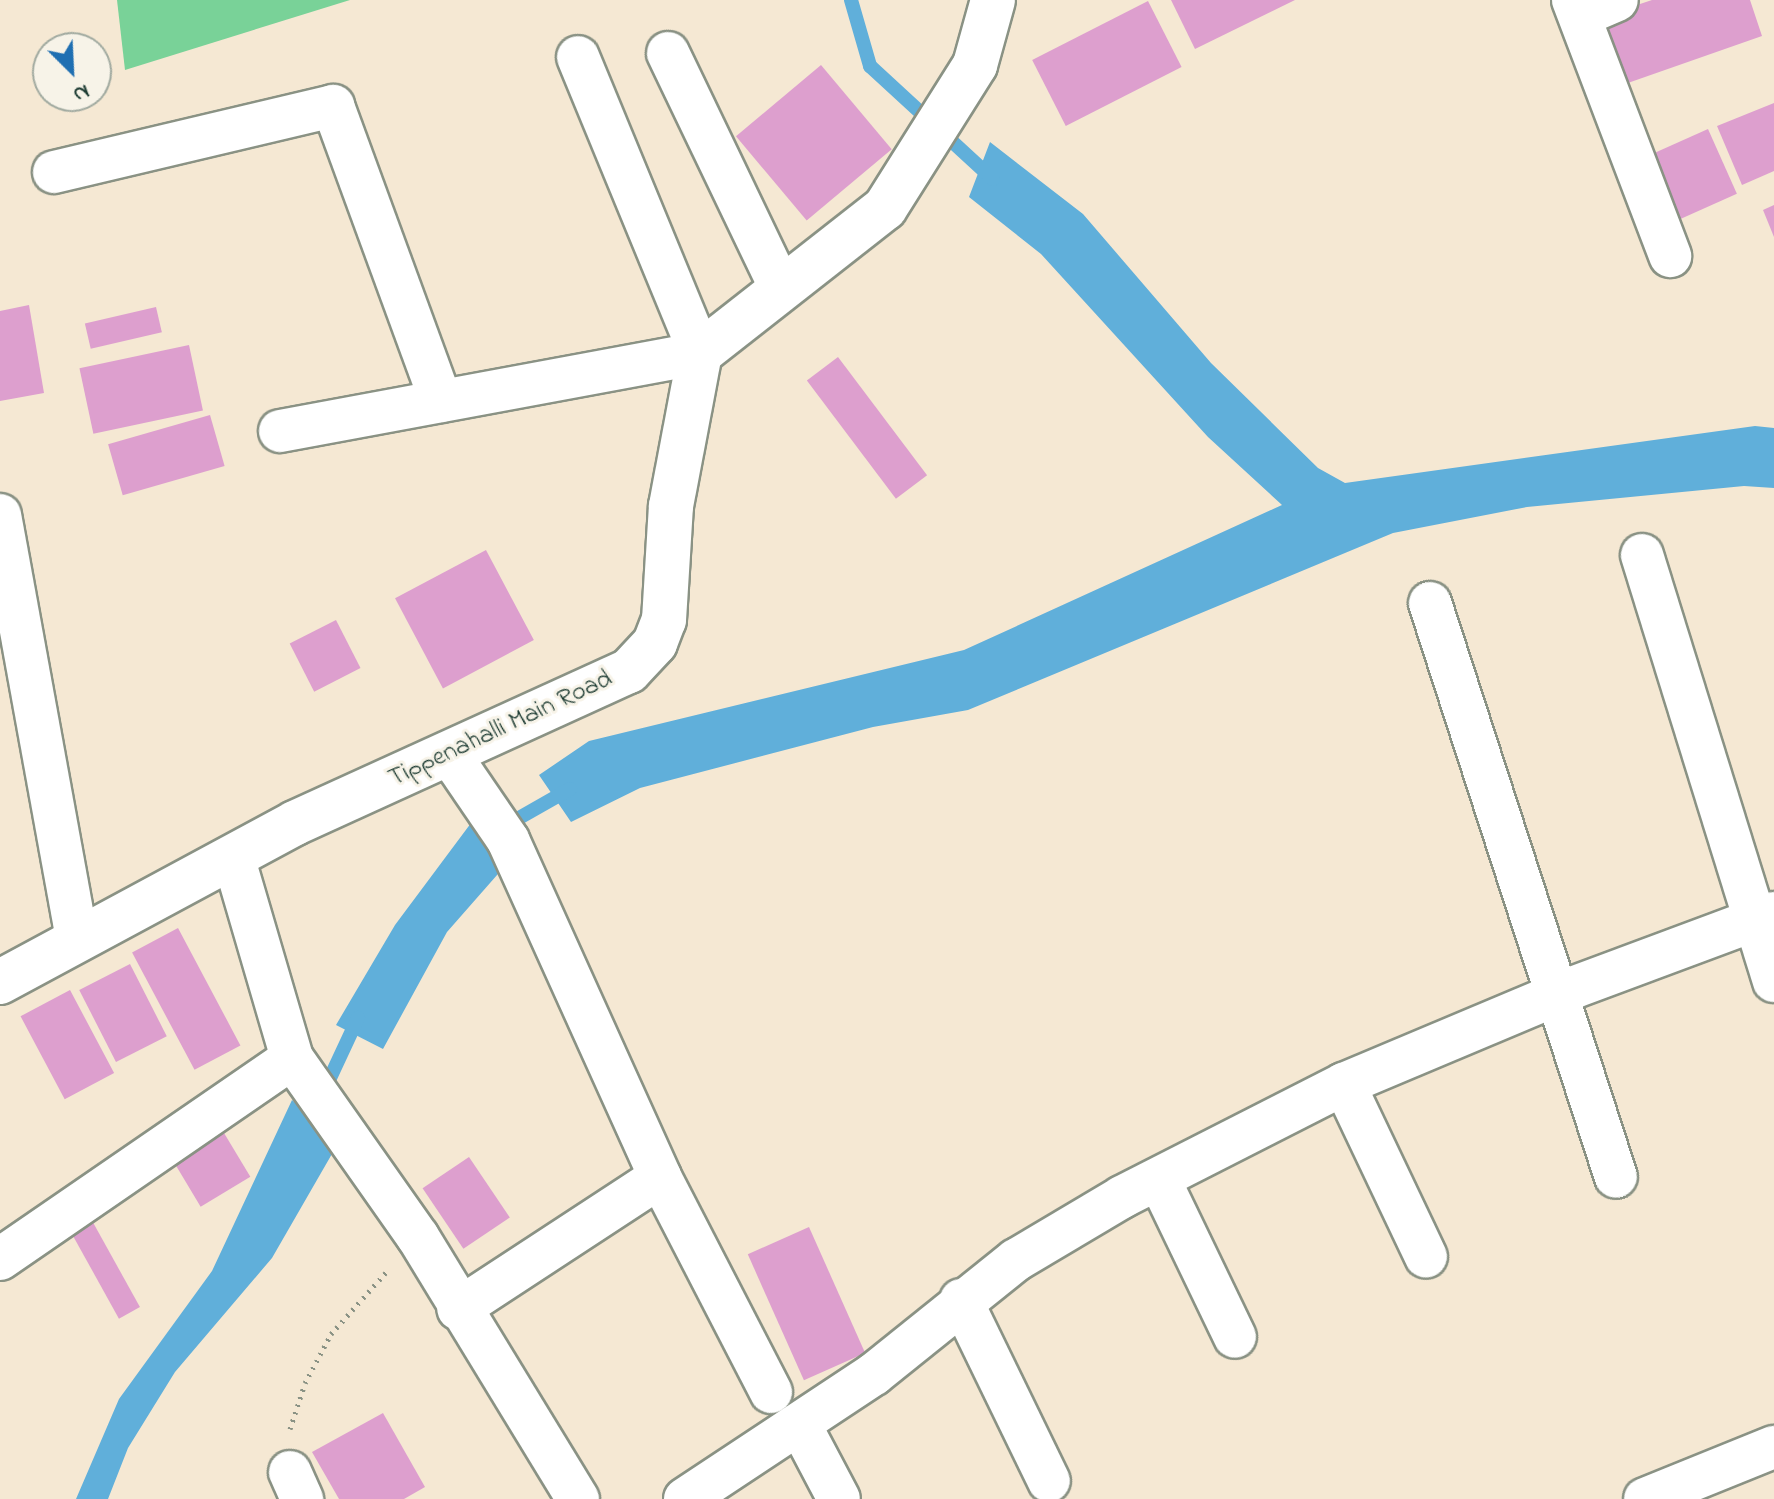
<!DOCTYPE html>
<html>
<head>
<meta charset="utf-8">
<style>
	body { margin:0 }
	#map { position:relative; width:1774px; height:1499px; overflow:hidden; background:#f5e8d3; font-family:"Indie Flower",sans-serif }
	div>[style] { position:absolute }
	.green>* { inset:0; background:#79d298 }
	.water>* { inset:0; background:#60afda }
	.stream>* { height:14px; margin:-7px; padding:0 7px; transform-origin:7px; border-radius:7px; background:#60afda }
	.building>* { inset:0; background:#dd9fce; transform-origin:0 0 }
	.path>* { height:5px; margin-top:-2.5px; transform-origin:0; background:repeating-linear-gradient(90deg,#8a9284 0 2px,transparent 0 8px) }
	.roads { filter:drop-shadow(2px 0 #8a9284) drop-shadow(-2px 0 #8a9284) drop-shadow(0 2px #8a9284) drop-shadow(0 -2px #8a9284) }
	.minor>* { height:42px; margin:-21px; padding:0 21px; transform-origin:21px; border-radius:21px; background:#fff }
	.tertiary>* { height:44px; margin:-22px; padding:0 22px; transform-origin:22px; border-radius:22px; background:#fff }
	span { translate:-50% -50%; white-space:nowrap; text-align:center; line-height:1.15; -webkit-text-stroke:6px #f7f3e8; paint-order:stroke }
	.street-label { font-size:26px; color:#1f3d34 }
	.north { position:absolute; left:32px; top:32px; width:80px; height:80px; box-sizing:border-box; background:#f7f3e8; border:2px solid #a1aaa0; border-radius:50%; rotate:156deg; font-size:22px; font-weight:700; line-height:32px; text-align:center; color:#1f3d34 }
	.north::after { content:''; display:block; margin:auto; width:28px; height:36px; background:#1f6fb2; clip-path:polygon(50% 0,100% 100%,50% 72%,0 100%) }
</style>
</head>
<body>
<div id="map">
	<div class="green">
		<div style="clip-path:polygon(117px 0,350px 0,125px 70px)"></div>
	</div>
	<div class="water">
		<div style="clip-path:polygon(990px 142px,1083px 214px,1211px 363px,1318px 468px,1345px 483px,1755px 426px,1774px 428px,1774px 488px,1744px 486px,1527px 507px,1393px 533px,968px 710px,873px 727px,640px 788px,571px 822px,539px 775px,589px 741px,964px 650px,1282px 505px,1208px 437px,1041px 254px,969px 197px)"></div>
		<div style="clip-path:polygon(477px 815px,511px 859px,447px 932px,383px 1049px,336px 1025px,395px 925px)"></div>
		<div style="clip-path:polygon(292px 1100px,340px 1140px,272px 1258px,175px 1372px,128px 1448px,108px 1499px,76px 1499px,119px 1399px,212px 1271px)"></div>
	</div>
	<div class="stream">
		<div style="left:851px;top:0;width:69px;rotate:73.9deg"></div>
		<div style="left:870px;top:66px;width:167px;rotate:42.6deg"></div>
		<div style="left:505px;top:826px;width:75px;rotate:-29.6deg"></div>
		<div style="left:323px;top:1093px;width:83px;rotate:-65deg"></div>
	</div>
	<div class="building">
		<div style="clip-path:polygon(1171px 0,1295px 0,1195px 49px)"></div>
		<div style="clip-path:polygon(1652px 0,1750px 0,1762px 36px,1625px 84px,1601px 17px)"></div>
		<div style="left:1148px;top:1px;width:74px;height:130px;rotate:63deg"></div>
		<div style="left:821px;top:65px;width:110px;height:111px;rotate:50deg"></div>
		<div style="clip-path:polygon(1774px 103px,1774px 171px,1742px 185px,1717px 126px)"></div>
		<div style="left:1708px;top:129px;width:71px;height:71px;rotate:66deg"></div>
		<div style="clip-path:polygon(1774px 205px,1774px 237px,1763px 210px)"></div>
		<div style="clip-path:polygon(29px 305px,44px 393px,0 401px,0 311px)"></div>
		<div style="left:156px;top:307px;width:26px;height:73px;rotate:77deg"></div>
		<div style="left:189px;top:345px;width:67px;height:112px;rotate:78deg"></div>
		<div style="left:838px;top:357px;width:148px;height:39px;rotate:53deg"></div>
		<div style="left:210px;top:415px;width:53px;height:106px;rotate:74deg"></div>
		<div style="left:486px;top:550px;width:102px;height:103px;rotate:62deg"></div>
		<div style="left:336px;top:620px;width:54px;height:52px;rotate:63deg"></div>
		<div style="left:178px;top:928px;width:133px;height:52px;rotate:62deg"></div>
		<div style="left:130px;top:964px;width:81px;height:57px;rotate:63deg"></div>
		<div style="left:70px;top:990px;width:94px;height:56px;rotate:62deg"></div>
		<div style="left:221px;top:1128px;width:57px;height:58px;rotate:59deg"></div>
		<div style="left:469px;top:1157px;width:73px;height:56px;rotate:56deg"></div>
		<div style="left:90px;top:1217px;width:103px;height:24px;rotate:61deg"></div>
		<div style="left:809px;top:1227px;width:138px;height:67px;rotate:66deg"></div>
		<div style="clip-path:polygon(383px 1413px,425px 1487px,404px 1499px,339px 1499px,312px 1452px)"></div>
	</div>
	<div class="path">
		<div style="left:290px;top:1429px;width:48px;rotate:-71.9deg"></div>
		<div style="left:305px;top:1383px;width:55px;rotate:-62deg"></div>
		<div style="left:331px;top:1334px;width:86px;rotate:-48.3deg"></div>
	</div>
	<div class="roads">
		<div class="minor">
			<div style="left:1573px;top:0;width:274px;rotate:69.2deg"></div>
			<div style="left:1580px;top:16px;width:40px;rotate:-23.4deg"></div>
			<div style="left:668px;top:53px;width:262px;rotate:64.4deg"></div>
			<div style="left:54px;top:172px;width:287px;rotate:-13.3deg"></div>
			<div style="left:333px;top:106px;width:314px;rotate:69.9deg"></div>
			<div style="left:280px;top:431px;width:427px;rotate:-10.5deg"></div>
			<div style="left:700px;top:353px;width:320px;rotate:-112.4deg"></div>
			<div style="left:0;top:515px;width:430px;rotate:79.7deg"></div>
			<div style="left:1642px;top:555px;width:446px;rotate:72.8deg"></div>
			<div style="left:1430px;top:603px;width:603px;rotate:72.05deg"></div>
			<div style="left:450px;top:755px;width:103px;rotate:55.7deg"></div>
			<div style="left:508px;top:840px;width:370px;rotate:65.7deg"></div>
			<div style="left:660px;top:1177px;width:241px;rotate:146.8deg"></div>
			<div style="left:292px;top:1058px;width:219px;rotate:54.9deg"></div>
			<div style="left:418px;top:1237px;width:307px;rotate:58.6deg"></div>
			<div style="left:1344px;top:1084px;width:191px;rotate:64.6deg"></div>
			<div style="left:660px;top:1177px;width:242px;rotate:62.7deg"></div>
			<div style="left:1159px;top:1179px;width:175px;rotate:64.3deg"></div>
			<div style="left:0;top:1259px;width:354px;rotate:-34.5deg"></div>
			<div style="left:292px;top:1058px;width:210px;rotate:-106.3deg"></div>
			<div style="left:961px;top:1300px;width:201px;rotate:64.1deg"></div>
			<div style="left:801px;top:1427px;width:81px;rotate:62.2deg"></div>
			<div style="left:290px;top:1472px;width:30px;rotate:66deg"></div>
			<div style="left:685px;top:1499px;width:227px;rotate:-33.5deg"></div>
			<div style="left:874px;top:1374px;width:182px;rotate:-38.8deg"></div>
			<div style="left:1016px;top:1260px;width:123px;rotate:-30.7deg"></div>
			<div style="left:1122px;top:1197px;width:249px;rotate:-27deg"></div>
			<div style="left:1344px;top:1084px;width:247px;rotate:-22.8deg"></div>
			<div style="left:1572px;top:988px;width:215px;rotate:-20.4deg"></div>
			<div style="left:1645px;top:1499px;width:139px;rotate:-22deg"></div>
		</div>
		<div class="tertiary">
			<div style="left:0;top:982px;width:335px;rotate:-28.3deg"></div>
			<div style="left:295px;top:823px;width:367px;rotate:-24.5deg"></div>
			<div style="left:629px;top:671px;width:38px;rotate:-47deg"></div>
			<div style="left:655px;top:643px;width:25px;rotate:-69deg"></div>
			<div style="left:664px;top:620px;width:114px;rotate:-86.5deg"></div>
			<div style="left:671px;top:506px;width:156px;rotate:-79.3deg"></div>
			<div style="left:700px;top:353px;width:235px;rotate:-38.1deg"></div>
			<div style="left:885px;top:208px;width:169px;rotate:-57.8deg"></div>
			<div style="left:975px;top:65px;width:67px;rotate:-74.5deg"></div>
		</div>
	</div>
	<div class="street-label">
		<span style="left:501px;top:730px;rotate:-25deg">Tippenahalli Main Road</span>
	</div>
	<div class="north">N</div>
</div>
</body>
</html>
